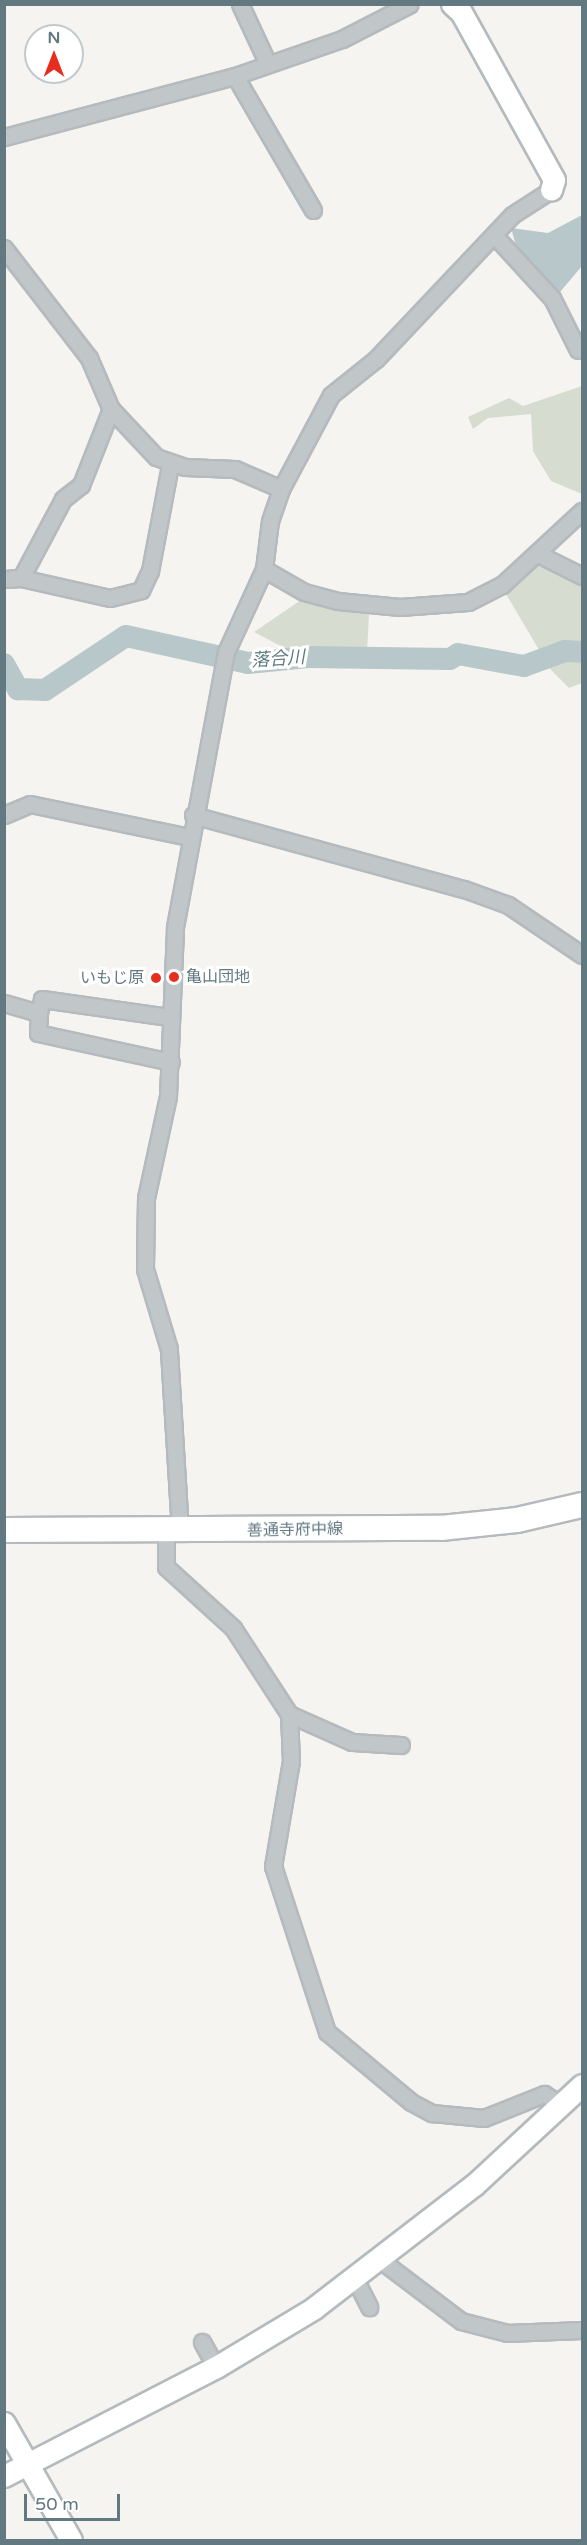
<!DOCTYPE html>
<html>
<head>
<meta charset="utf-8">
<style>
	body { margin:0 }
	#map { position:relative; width:587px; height:2545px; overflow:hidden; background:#f5f4f0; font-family:"Varela Round","Noto Sans JP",sans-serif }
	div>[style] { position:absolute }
	.green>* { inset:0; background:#d7dcd1 }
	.water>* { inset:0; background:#b8c7c9 }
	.river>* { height:22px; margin:-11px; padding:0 11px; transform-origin:11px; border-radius:11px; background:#b8c7c9 }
	.roads { filter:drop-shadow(2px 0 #b4babd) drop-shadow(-2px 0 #b4babd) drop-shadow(0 2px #b4babd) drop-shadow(0 -2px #b4babd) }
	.street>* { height:15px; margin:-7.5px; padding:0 7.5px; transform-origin:7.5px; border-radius:7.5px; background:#c1c6c8 }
	.secondary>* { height:21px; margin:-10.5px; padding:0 10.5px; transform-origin:10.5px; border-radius:10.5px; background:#fff }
	.primary>* { height:24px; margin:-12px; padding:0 12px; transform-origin:12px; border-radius:12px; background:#fff }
	.dots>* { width:16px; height:16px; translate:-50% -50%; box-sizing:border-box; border:3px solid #fff; border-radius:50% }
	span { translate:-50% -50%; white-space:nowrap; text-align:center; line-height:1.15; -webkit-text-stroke:6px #fff; paint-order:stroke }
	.poi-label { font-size:16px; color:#637982 }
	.left { translate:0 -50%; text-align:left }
	.right { translate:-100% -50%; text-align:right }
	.street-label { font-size:16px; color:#637982 }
	.water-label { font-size:18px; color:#5e7b80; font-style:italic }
	.frame { position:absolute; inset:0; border:6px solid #637982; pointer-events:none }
	.north { position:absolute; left:24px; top:24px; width:60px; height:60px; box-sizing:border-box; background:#fff; border:2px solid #c1c9cd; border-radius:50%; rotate:0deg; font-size:16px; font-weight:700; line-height:24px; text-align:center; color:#637982 }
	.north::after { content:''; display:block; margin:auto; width:21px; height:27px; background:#e72e1e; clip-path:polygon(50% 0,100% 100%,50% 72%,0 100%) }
	.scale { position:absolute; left:24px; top:2494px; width:96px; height:27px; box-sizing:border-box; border:3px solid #637982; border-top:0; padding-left:8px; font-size:18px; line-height:21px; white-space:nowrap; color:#637982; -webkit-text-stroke:4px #fff; paint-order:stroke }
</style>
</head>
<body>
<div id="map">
	<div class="green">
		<div style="clip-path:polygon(582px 386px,582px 494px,551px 481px,533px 451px,531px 414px,488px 418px,473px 429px,468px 417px,509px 398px,523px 406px)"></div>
		<div style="clip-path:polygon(542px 561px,582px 584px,582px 683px,569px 688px,551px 670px,506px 594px)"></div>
		<div style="clip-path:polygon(301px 600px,369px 614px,367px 652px,290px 651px,254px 632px)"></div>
	</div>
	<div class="water">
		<div style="clip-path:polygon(582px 215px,582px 266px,560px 292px,517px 249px,511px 228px,548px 233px)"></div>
	</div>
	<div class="river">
		<div style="left:4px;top:664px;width:29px;rotate:61deg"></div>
		<div style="left:18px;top:689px;width:27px;rotate:2deg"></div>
		<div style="left:45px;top:690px;width:97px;rotate:-33.7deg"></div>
		<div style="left:126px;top:636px;width:125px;rotate:12.5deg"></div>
		<div style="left:248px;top:663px;width:60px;rotate:-5.7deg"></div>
		<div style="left:308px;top:657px;width:142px;rotate:0.8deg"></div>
		<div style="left:450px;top:659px;width:9px;rotate:-32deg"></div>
		<div style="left:458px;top:654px;width:67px;rotate:10.3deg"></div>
		<div style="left:524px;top:666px;width:44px;rotate:-20.1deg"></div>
		<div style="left:565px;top:651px;width:17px;rotate:3deg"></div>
	</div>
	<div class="roads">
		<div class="street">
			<div style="left:240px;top:4px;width:66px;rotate:65deg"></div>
			<div style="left:235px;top:76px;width:155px;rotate:59.8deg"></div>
			<div style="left:4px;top:137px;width:239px;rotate:-14.8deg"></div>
			<div style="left:235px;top:76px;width:113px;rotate:-19.1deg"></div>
			<div style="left:342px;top:39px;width:76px;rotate:-27.2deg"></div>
			<div style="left:494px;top:235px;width:86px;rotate:47.4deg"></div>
			<div style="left:552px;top:298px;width:58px;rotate:63.4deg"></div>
			<div style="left:4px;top:248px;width:139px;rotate:52.3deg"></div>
			<div style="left:89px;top:358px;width:56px;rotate:66.7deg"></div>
			<div style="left:111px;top:409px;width:66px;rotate:46.8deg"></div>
			<div style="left:156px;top:457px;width:31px;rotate:19deg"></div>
			<div style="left:185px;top:467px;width:50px;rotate:2.3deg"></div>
			<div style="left:235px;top:469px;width:50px;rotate:23.5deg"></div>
			<div style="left:538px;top:554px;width:49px;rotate:26.6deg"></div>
			<div style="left:264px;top:569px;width:46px;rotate:29.9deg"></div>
			<div style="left:304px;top:592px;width:35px;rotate:15deg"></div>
			<div style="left:338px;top:601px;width:62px;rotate:5.5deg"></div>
			<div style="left:400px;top:607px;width:68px;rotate:-4.2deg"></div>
			<div style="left:468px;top:602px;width:38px;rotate:-27deg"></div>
			<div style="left:502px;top:585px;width:109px;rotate:-42.8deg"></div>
			<div style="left:21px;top:578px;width:89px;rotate:-62deg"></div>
			<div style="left:63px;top:499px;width:23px;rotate:-38deg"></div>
			<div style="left:81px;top:485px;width:82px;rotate:-68.5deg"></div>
			<div style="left:4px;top:579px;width:17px;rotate:-3deg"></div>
			<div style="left:21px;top:578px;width:91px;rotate:12.7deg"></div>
			<div style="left:110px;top:598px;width:32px;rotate:-14deg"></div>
			<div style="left:141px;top:590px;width:21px;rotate:-65deg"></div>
			<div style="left:150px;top:571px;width:108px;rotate:-79.3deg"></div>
			<div style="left:4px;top:815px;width:28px;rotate:-23deg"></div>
			<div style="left:30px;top:804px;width:163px;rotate:11.7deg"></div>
			<div style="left:193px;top:815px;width:281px;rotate:15.3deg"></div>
			<div style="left:464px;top:889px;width:47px;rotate:20deg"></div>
			<div style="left:508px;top:905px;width:89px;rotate:34deg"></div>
			<div style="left:4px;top:1003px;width:36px;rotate:16deg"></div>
			<div style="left:39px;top:1013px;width:20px;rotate:93deg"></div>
			<div style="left:38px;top:1033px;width:136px;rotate:12.3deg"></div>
			<div style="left:39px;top:1013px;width:14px;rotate:-78deg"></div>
			<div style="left:42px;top:999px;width:128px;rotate:8.1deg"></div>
			<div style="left:180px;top:1531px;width:182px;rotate:-93.5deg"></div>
			<div style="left:169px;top:1349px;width:84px;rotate:-106.7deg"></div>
			<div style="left:145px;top:1269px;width:71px;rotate:-89.2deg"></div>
			<div style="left:146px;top:1198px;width:104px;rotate:-77.8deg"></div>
			<div style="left:168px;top:1096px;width:169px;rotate:-87.6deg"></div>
			<div style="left:175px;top:927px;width:280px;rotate:-79.5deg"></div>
			<div style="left:226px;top:652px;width:91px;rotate:-65.4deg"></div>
			<div style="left:264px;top:569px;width:48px;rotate:-82.9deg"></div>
			<div style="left:270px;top:521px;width:34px;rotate:-71deg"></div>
			<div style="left:281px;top:489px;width:106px;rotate:-62deg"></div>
			<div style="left:331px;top:395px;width:58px;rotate:-38.7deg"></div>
			<div style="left:376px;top:359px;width:198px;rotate:-46.6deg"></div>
			<div style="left:512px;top:215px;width:46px;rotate:-32.7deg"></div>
			<div style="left:166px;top:1532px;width:35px;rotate:90deg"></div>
			<div style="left:166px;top:1567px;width:91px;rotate:42.3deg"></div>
			<div style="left:233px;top:1628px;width:103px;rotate:56.9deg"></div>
			<div style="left:289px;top:1714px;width:47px;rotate:87.6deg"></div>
			<div style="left:291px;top:1761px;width:107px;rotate:99.7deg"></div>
			<div style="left:273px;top:1866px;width:175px;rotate:72deg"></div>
			<div style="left:327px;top:2032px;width:109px;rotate:39.8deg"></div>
			<div style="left:411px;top:2102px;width:24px;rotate:28deg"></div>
			<div style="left:432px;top:2113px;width:52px;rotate:5.5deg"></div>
			<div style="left:484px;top:2118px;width:65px;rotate:-21.8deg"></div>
			<div style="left:544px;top:2094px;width:20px;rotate:33deg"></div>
			<div style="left:289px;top:1714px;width:69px;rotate:24deg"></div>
			<div style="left:352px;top:1742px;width:49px;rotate:3.5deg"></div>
			<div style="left:379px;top:2259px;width:103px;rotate:37.1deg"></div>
			<div style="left:461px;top:2321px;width:48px;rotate:14.6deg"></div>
			<div style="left:507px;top:2333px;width:75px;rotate:-2.3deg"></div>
			<div style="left:354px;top:2277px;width:34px;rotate:63deg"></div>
			<div style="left:202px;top:2342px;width:29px;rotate:61deg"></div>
		</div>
		<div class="secondary">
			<div style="left:452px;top:4px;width:12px;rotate:42deg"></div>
			<div style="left:461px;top:12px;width:192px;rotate:61deg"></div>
			<div style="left:554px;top:180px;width:10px;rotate:107deg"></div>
			<div style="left:4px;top:2423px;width:135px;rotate:60.2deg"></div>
			<div style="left:4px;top:2476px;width:238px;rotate:-27.2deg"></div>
			<div style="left:216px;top:2367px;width:114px;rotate:-31deg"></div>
			<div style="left:314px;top:2308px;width:202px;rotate:-37.6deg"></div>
			<div style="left:474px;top:2185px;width:147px;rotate:-42.8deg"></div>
		</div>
		<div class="primary">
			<div style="left:4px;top:1530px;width:437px;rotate:-0.3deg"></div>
			<div style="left:441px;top:1528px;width:76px;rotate:-6deg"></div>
			<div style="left:517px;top:1520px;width:67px;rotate:-13deg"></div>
		</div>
	</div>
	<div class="dots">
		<div style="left:174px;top:977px;background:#e72e1e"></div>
		<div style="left:156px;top:978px;background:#e72e1e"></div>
	</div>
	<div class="poi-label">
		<span class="left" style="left:186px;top:977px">亀山団地</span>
		<span class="right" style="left:144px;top:978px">いもじ原</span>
	</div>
	<div class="street-label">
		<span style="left:295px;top:1530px;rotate:-1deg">善通寺府中線</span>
	</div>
	<div class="water-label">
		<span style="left:278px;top:659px;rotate:-4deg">落合川</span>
	</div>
	<div class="frame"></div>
	<div class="north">N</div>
	<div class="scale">50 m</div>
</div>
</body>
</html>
